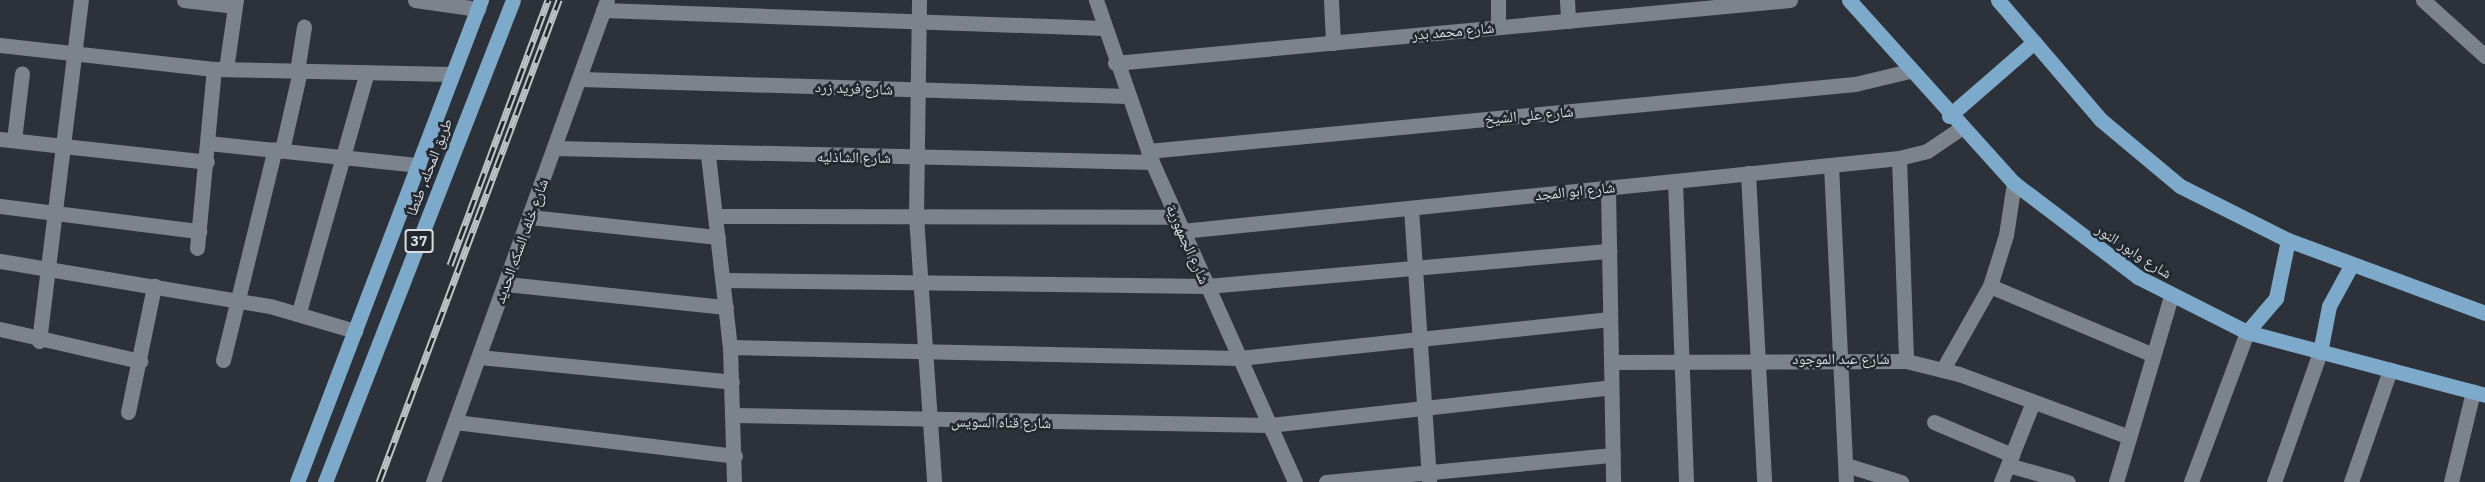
<!DOCTYPE html>
<html>
<head>
<meta charset="utf-8">
<style>
	body { margin:0 }
	#map { position:relative; width:2485px; height:482px; overflow:hidden; background:#2d323a; font-family:"IBM Plex Sans","Noto Naskh Arabic",sans-serif }
	div>[style] { position:absolute }
	.minor>* { height:15px; margin:-7.5px; padding:0 7.5px; transform-origin:7.5px; border-radius:7.5px; background:#7c838d }
	.major>* { height:15px; margin:-7.5px; padding:0 7.5px; transform-origin:7.5px; border-radius:7.5px; background:#7da9ca }
	.rail>* { height:7px; margin-top:-3.5px; transform-origin:0; background:repeating-linear-gradient(90deg,#232830 0 14px,#c0c3c9 0 28px); box-sizing:border-box; border-block:2px solid #c0c3c9 }
	span { translate:-50% -50%; white-space:nowrap; text-align:center; line-height:1.15; -webkit-text-stroke:5px #232830; paint-order:stroke }
	.shield-label span { padding:2px 4px; background:#232830; border:2px solid; border-radius:4px; -webkit-text-stroke-width:0 }
	.shield-label { font-size:14px; color:#d9dce2; font-weight:700 }
	.street-label { font-size:15px; color:#d9dce2 }
</style>
</head>
<body>
<div id="map">
	<div class="minor">
		<div style="left:184px;top:0;width:51px;rotate:6.7deg"></div>
		<div style="left:415px;top:0;width:64px;rotate:8.1deg"></div>
		<div style="left:919px;top:0;width:216px;rotate:90.8deg"></div>
		<div style="left:916px;top:216px;width:267px;rotate:86.1deg"></div>
		<div style="left:1096px;top:0;width:171px;rotate:70.9deg"></div>
		<div style="left:1152px;top:162px;width:350px;rotate:65.9deg"></div>
		<div style="left:1331px;top:0;width:43px;rotate:87.3deg"></div>
		<div style="left:1567px;top:0;width:21px;rotate:87deg"></div>
		<div style="left:2423px;top:0;width:84px;rotate:42.1deg"></div>
		<div style="left:603px;top:10px;width:501px;rotate:2.06deg"></div>
		<div style="left:1498px;top:27px;width:27px;rotate:-90deg"></div>
		<div style="left:0;top:45px;width:215px;rotate:6.4deg"></div>
		<div style="left:214px;top:69px;width:237px;rotate:1.2deg"></div>
		<div style="left:1115px;top:63px;width:678px;rotate:-5.33deg"></div>
		<div style="left:226px;top:69px;width:70px;rotate:-81.8deg"></div>
		<div style="left:297px;top:71px;width:45px;rotate:-81deg"></div>
		<div style="left:581px;top:79px;width:546px;rotate:1.78deg"></div>
		<div style="left:0;top:139px;width:208px;rotate:6.3deg"></div>
		<div style="left:14px;top:140px;width:67px;rotate:-83.2deg"></div>
		<div style="left:208px;top:143px;width:212px;rotate:6deg"></div>
		<div style="left:555px;top:148px;width:597px;rotate:1.34deg"></div>
		<div style="left:282px;top:150px;width:81px;rotate:-77.2deg"></div>
		<div style="left:1148px;top:151px;width:710px;rotate:-5.41deg"></div>
		<div style="left:1855px;top:84px;width:56px;rotate:-13.5deg"></div>
		<div style="left:708px;top:155px;width:193px;rotate:83.5deg"></div>
		<div style="left:730px;top:347px;width:135px;rotate:88.3deg"></div>
		<div style="left:1899px;top:158px;width:203px;rotate:88deg"></div>
		<div style="left:1831px;top:165px;width:317px;rotate:87.3deg"></div>
		<div style="left:1748px;top:173px;width:309px;rotate:87deg"></div>
		<div style="left:1675px;top:181px;width:301px;rotate:87.9deg"></div>
		<div style="left:1608px;top:188px;width:294px;rotate:89deg"></div>
		<div style="left:0;top:206px;width:201px;rotate:7.2deg"></div>
		<div style="left:1411px;top:208px;width:275px;rotate:86.2deg"></div>
		<div style="left:715px;top:216px;width:461px;rotate:0.1deg"></div>
		<div style="left:530px;top:217px;width:189px;rotate:6.1deg"></div>
		<div style="left:1182px;top:231px;width:721px;rotate:-5.81deg"></div>
		<div style="left:1899px;top:158px;width:29px;rotate:-14deg"></div>
		<div style="left:1927px;top:151px;width:40px;rotate:-34deg"></div>
		<div style="left:197px;top:248px;width:180px;rotate:-84.6deg"></div>
		<div style="left:0;top:261px;width:274px;rotate:9.5deg"></div>
		<div style="left:270px;top:306px;width:89px;rotate:16.4deg"></div>
		<div style="left:723px;top:280px;width:484px;rotate:0.7deg"></div>
		<div style="left:1207px;top:286px;width:404px;rotate:-5deg"></div>
		<div style="left:506px;top:284px;width:221px;rotate:6deg"></div>
		<div style="left:1990px;top:286px;width:177px;rotate:22.9deg"></div>
		<div style="left:299px;top:312px;width:249px;rotate:-74.2deg"></div>
		<div style="left:0;top:329px;width:144px;rotate:12.9deg"></div>
		<div style="left:39px;top:341px;width:344px;rotate:-83deg"></div>
		<div style="left:730px;top:347px;width:509px;rotate:1.24deg"></div>
		<div style="left:1239px;top:358px;width:373px;rotate:-6deg"></div>
		<div style="left:479px;top:357px;width:254px;rotate:5.6deg"></div>
		<div style="left:223px;top:360px;width:217px;rotate:-76.2deg"></div>
		<div style="left:1611px;top:362px;width:295px;rotate:-0.2deg"></div>
		<div style="left:1906px;top:361px;width:55px;rotate:13.8deg"></div>
		<div style="left:1959px;top:374px;width:181px;rotate:20.3deg"></div>
		<div style="left:1943px;top:369px;width:95px;rotate:-60.5deg"></div>
		<div style="left:1990px;top:286px;width:53px;rotate:-72.6deg"></div>
		<div style="left:2006px;top:235px;width:53px;rotate:-81.3deg"></div>
		<div style="left:128px;top:412px;width:129px;rotate:-78.3deg"></div>
		<div style="left:734px;top:415px;width:535px;rotate:1.07deg"></div>
		<div style="left:1269px;top:425px;width:344px;rotate:-6.3deg"></div>
		<div style="left:455px;top:422px;width:282px;rotate:6.9deg"></div>
		<div style="left:1934px;top:422px;width:85px;rotate:22.9deg"></div>
		<div style="left:1846px;top:465px;width:58px;rotate:17.2deg"></div>
		<div style="left:2008px;top:465px;width:62px;rotate:15.8deg"></div>
		<div style="left:433px;top:482px;width:512px;rotate:-70.15deg"></div>
		<div style="left:1326px;top:482px;width:288px;rotate:-5.4deg"></div>
		<div style="left:2001px;top:482px;width:86px;rotate:-68.2deg"></div>
		<div style="left:2116px;top:482px;width:194px;rotate:-73.5deg"></div>
		<div style="left:2191px;top:482px;width:160px;rotate:-69.5deg"></div>
		<div style="left:2274px;top:482px;width:138px;rotate:-70.5deg"></div>
		<div style="left:2351px;top:482px;width:119px;rotate:-70.8deg"></div>
		<div style="left:2451px;top:482px;width:93px;rotate:-76.3deg"></div>
	</div>
	<div class="major">
		<div style="left:1849px;top:0;width:246px;rotate:48deg"></div>
		<div style="left:2014px;top:183px;width:156px;rotate:37.2deg"></div>
		<div style="left:2138px;top:277px;width:122px;rotate:26.8deg"></div>
		<div style="left:2247px;top:332px;width:246px;rotate:14.8deg"></div>
		<div style="left:1998px;top:0;width:158px;rotate:49.4deg"></div>
		<div style="left:2101px;top:120px;width:103px;rotate:39.9deg"></div>
		<div style="left:2180px;top:186px;width:121px;rotate:26.6deg"></div>
		<div style="left:2288px;top:240px;width:210px;rotate:20.3deg"></div>
		<div style="left:1949px;top:116px;width:113px;rotate:-41deg"></div>
		<div style="left:2247px;top:332px;width:45px;rotate:-49.5deg"></div>
		<div style="left:2276px;top:298px;width:59px;rotate:-78.3deg"></div>
		<div style="left:2320px;top:352px;width:47px;rotate:-78.9deg"></div>
		<div style="left:2329px;top:306px;width:48px;rotate:-61.3deg"></div>
		<div style="left:297px;top:482px;width:516px;rotate:-69.11deg"></div>
		<div style="left:325px;top:482px;width:517px;rotate:-68.69deg"></div>
	</div>
	<div class="rail">
		<div style="left:450px;top:265px;width:283px;rotate:-69.7deg"></div>
		<div style="left:379px;top:482px;width:515px;rotate:-69.52deg"></div>
	</div>
	<div class="shield-label">
		<span style="left:419px;top:241px">37</span>
	</div>
	<div class="street-label">
		<span style="left:1453px;top:31px;rotate:-5deg">شارع محمد بدر</span>
		<span style="left:854px;top:88px;rotate:2deg">شارع فريد زرد</span>
		<span style="left:1529px;top:115px;rotate:-5deg">شارع على الشيخ</span>
		<span style="left:854px;top:157px;rotate:1deg">شارع الشاذليه</span>
		<span style="left:429px;top:167px;rotate:-69deg">طريق المحله, طنطا</span>
		<span style="left:1575px;top:191px;rotate:-6deg">شارع ابو المجد</span>
		<span style="left:521px;top:241px;rotate:-70deg">شارع خلف السكه الحديد</span>
		<span style="left:1188px;top:244px;rotate:66deg">شارع الجمهورية</span>
		<span style="left:2134px;top:251px;rotate:33deg">شارع وابور النور</span>
		<span style="left:1841px;top:359px">شارع عبد الموجود</span>
		<span style="left:1001px;top:422px;rotate:1deg">شارع قناه السويس</span>
	</div>
</div>
</body>
</html>
